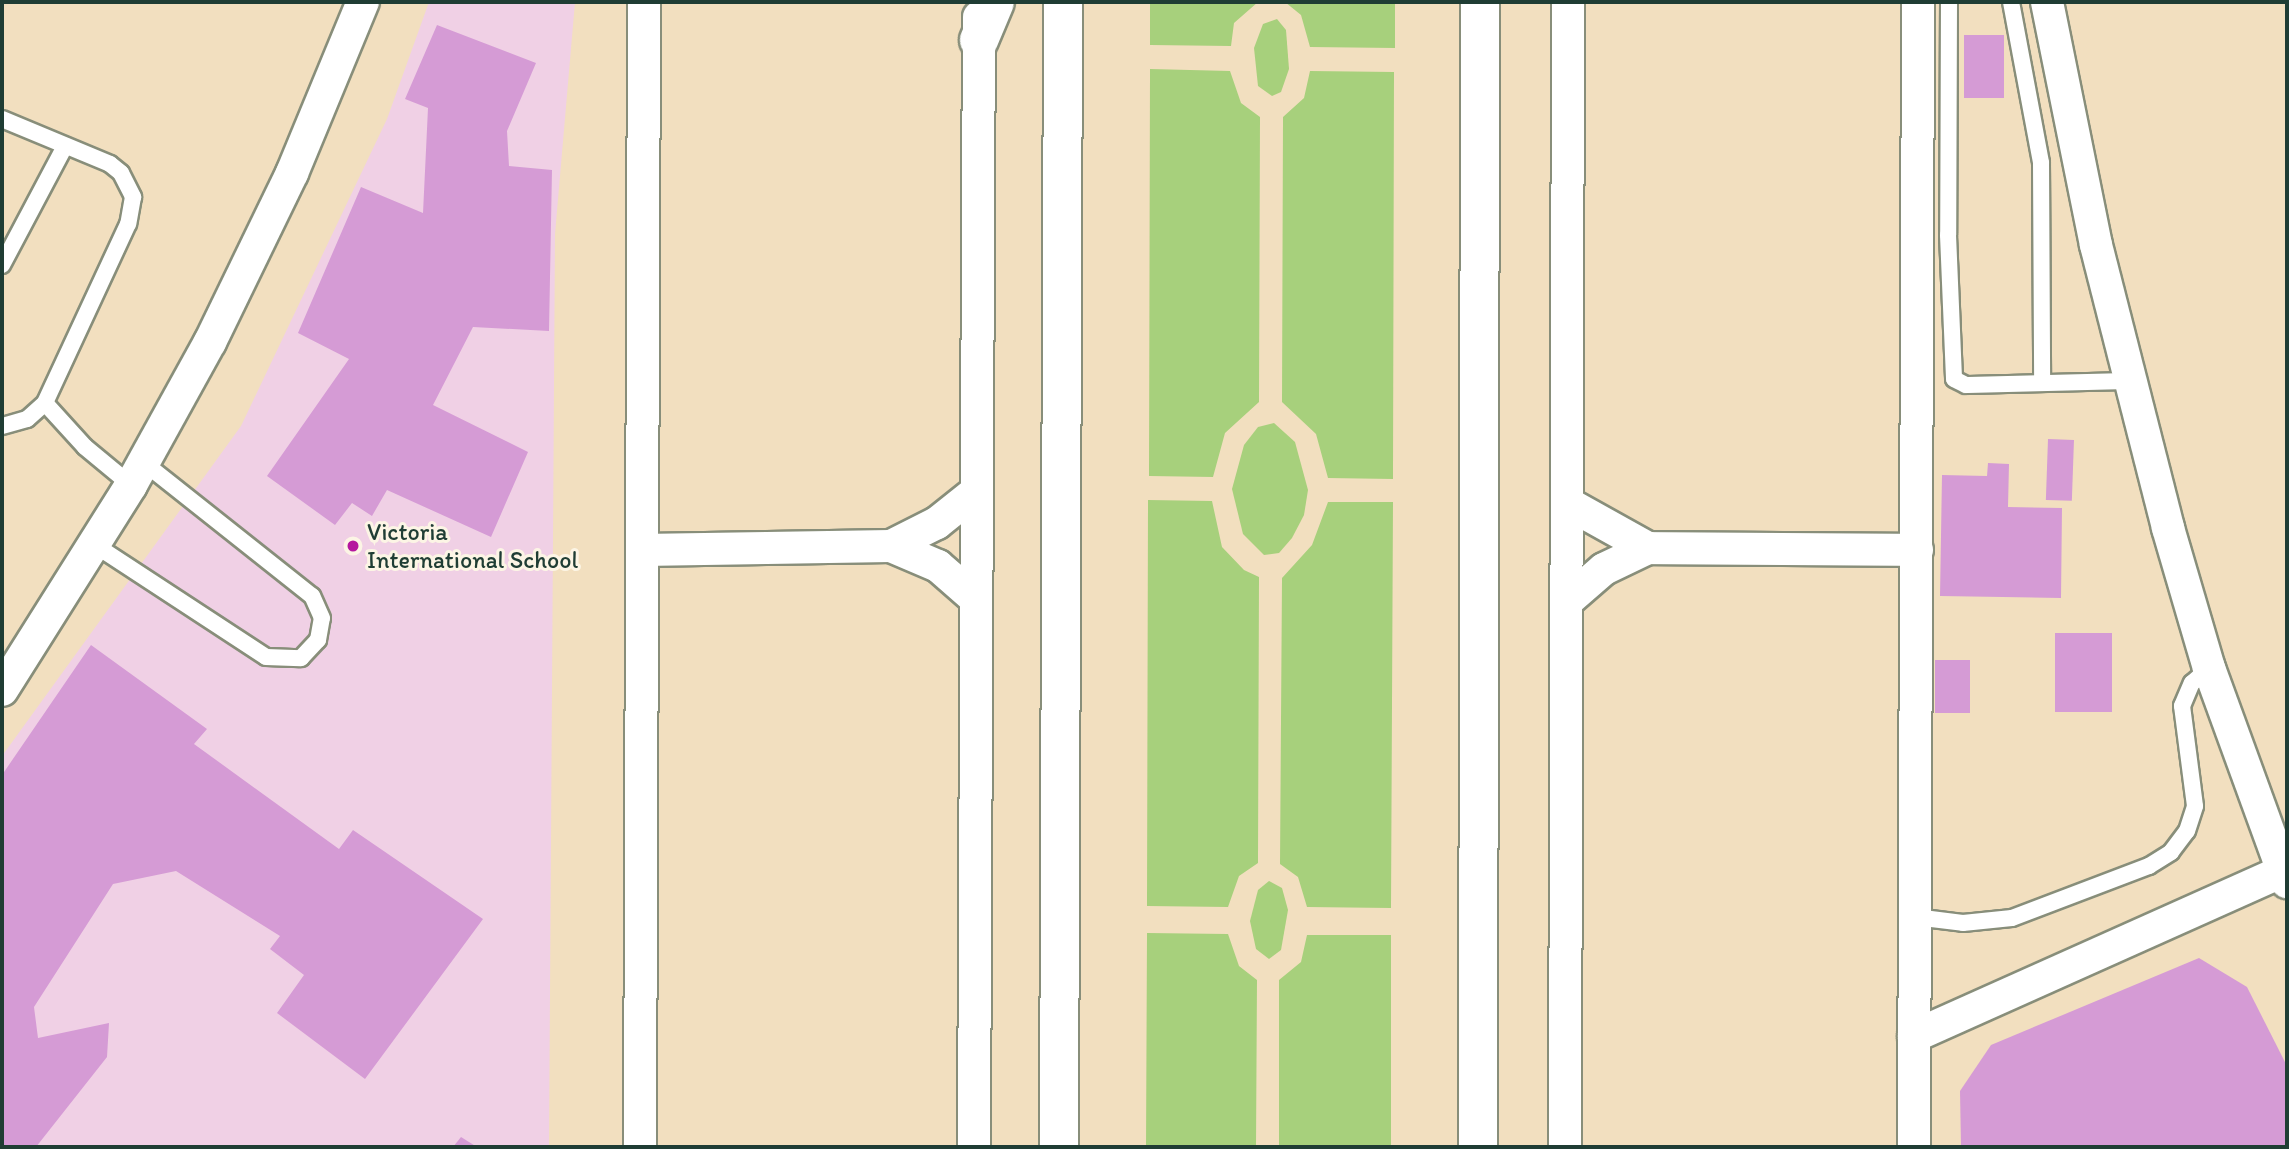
<!DOCTYPE html>
<html>
<head>
<meta charset="utf-8">
<style>
	body { margin:0 }
	#map { position:relative; width:2289px; height:1149px; overflow:hidden; background:#f2dfbf; font-family:Itim,sans-serif }
	div>[style] { position:absolute }
	.built>* { inset:0; background:#f0d0e5 }
	.green>* { inset:0; background:#a7d07c }
	.building>* { inset:0; background:#d59bd5; transform-origin:0 0 }
	.roads { filter:drop-shadow(2px 0 #888e7a) drop-shadow(-2px 0 #888e7a) drop-shadow(0 2px #888e7a) drop-shadow(0 -2px #888e7a) }
	.service>* { height:16px; margin:-8px; padding:0 8px; transform-origin:8px; border-radius:8px; background:#fff }
	.minor>* { height:32px; margin:-16px; padding:0 16px; transform-origin:16px; border-radius:16px; background:#fff }
	.tertiary>* { height:38px; margin:-19px; padding:0 19px; transform-origin:19px; border-radius:19px; background:#fff }
	.dots>* { width:19px; height:19px; translate:-50% -50%; box-sizing:border-box; border:4px solid #fcf5e5; border-radius:50% }
	span { translate:-50% -50%; white-space:nowrap; text-align:center; line-height:1.15; -webkit-text-stroke:6px #fcf5e5; paint-order:stroke }
	.poi-label { font-size:24px; color:#1f3d34 }
	.left { translate:0 -50%; text-align:left }
	.frame { position:absolute; inset:0; border:4px solid #1f3d34; pointer-events:none }
</style>
</head>
<body>
<div id="map">
	<div class="built">
		<div style="clip-path:polygon(429px 2px,575px 2px,555px 234px,549px 1147px,2px 1147px,2px 756px,241px 426px,387px 119px)"></div>
	</div>
	<div class="green">
		<div style="clip-path:polygon(1150px 2px,1258px 2px,1234px 23px,1231px 46px,1150px 45px)"></div>
		<div style="clip-path:polygon(1285px 2px,1395px 2px,1395px 48px,1310px 47px,1301px 15px)"></div>
		<div style="clip-path:polygon(1277px 19px,1286px 30px,1289px 69px,1281px 92px,1272px 96px,1258px 86px,1254px 48px,1263px 24px)"></div>
		<div style="clip-path:polygon(1150px 69px,1230px 71px,1241px 103px,1260px 117px,1259px 402px,1225px 433px,1213px 477px,1149px 476px)"></div>
		<div style="clip-path:polygon(1310px 71px,1394px 72px,1393px 479px,1328px 478px,1316px 434px,1282px 402px,1283px 117px,1304px 98px)"></div>
		<div style="clip-path:polygon(1274px 423px,1295px 442px,1308px 490px,1304px 515px,1292px 538px,1279px 553px,1264px 555px,1243px 534px,1232px 489px,1244px 445px,1258px 427px)"></div>
		<div style="clip-path:polygon(1148px 500px,1212px 501px,1222px 547px,1244px 570px,1259px 577px,1258px 863px,1239px 876px,1228px 907px,1147px 906px)"></div>
		<div style="clip-path:polygon(1328px 502px,1393px 502px,1391px 908px,1307px 907px,1298px 877px,1280px 864px,1282px 578px,1312px 545px)"></div>
		<div style="clip-path:polygon(1269px 881px,1282px 888px,1288px 910px,1281px 950px,1269px 959px,1256px 949px,1250px 921px,1258px 890px)"></div>
		<div style="clip-path:polygon(1147px 933px,1228px 934px,1239px 966px,1257px 980px,1256px 1147px,1146px 1147px)"></div>
		<div style="clip-path:polygon(1307px 935px,1391px 935px,1391px 1147px,1279px 1147px,1279px 980px,1301px 962px)"></div>
	</div>
	<div class="building">
		<div style="clip-path:polygon(437px 25px,536px 63px,507px 131px,509px 166px,552px 170px,549px 331px,473px 327px,433px 405px,528px 452px,491px 537px,387px 490px,372px 516px,352px 503px,335px 525px,267px 476px,349px 359px,298px 333px,361px 187px,423px 213px,428px 108px,405px 99px)"></div>
		<div style="left:1964px;top:35px;width:40px;height:63px"></div>
		<div style="left:2048px;top:439px;width:26px;height:61px;rotate:2deg"></div>
		<div style="clip-path:polygon(1988px 463px,2009px 464px,2008px 507px,2062px 508px,2061px 598px,1940px 596px,1942px 475px,1987px 476px)"></div>
		<div style="left:2055px;top:633px;width:57px;height:79px"></div>
		<div style="clip-path:polygon(91px 645px,207px 729px,194px 744px,339px 849px,353px 830px,483px 919px,365px 1079px,277px 1013px,304px 975px,270px 949px,280px 936px,176px 871px,113px 884px,34px 1007px,38px 1038px,109px 1023px,107px 1057px,36px 1147px,2px 1147px,2px 775px)"></div>
		<div style="left:1935px;top:660px;width:35px;height:53px"></div>
		<div style="clip-path:polygon(2199px 958px,2247px 987px,2287px 1066px,2287px 1147px,1961px 1147px,1960px 1091px,1991px 1045px)"></div>
		<div style="clip-path:polygon(461px 1137px,477px 1147px,453px 1147px)"></div>
	</div>
	<div class="roads">
		<div class="service">
			<div style="left:1949px;top:2px;width:233px;rotate:90.2deg"></div>
			<div style="left:1948px;top:235px;width:144px;rotate:87.6deg"></div>
			<div style="left:1954px;top:379px;width:13px;rotate:27deg"></div>
			<div style="left:1966px;top:385px;width:163px;rotate:-1.4deg"></div>
			<div style="left:2011px;top:2px;width:164px;rotate:79.4deg"></div>
			<div style="left:2041px;top:163px;width:218px;rotate:89.7deg"></div>
			<div style="left:2px;top:119px;width:117px;rotate:22.6deg"></div>
			<div style="left:110px;top:164px;width:14px;rotate:39deg"></div>
			<div style="left:121px;top:173px;width:27px;rotate:63deg"></div>
			<div style="left:133px;top:197px;width:27px;rotate:100deg"></div>
			<div style="left:128px;top:224px;width:197px;rotate:114.9deg"></div>
			<div style="left:45px;top:403px;width:24px;rotate:138deg"></div>
			<div style="left:27px;top:419px;width:26px;rotate:164deg"></div>
			<div style="left:2px;top:265px;width:135px;rotate:-62.1deg"></div>
			<div style="left:45px;top:403px;width:59px;rotate:47.7deg"></div>
			<div style="left:85px;top:447px;width:60px;rotate:39.6deg"></div>
			<div style="left:95px;top:545px;width:204px;rotate:33.2deg"></div>
			<div style="left:266px;top:657px;width:35px;rotate:2deg"></div>
			<div style="left:301px;top:658px;width:25px;rotate:-47deg"></div>
			<div style="left:318px;top:640px;width:22px;rotate:-80deg"></div>
			<div style="left:322px;top:618px;width:24px;rotate:-114deg"></div>
			<div style="left:312px;top:596px;width:216px;rotate:-141.6deg"></div>
			<div style="left:1915px;top:917px;width:48px;rotate:7.1deg"></div>
			<div style="left:1963px;top:923px;width:49px;rotate:-5.8deg"></div>
			<div style="left:2012px;top:918px;width:147px;rotate:-20.8deg"></div>
			<div style="left:2149px;top:866px;width:26px;rotate:-32deg"></div>
			<div style="left:2171px;top:852px;width:26px;rotate:-53deg"></div>
			<div style="left:2187px;top:831px;width:26px;rotate:-72deg"></div>
			<div style="left:2195px;top:806px;width:101px;rotate:-97.4deg"></div>
			<div style="left:2182px;top:706px;width:25px;rotate:-67deg"></div>
			<div style="left:2192px;top:683px;width:23px;rotate:-41deg"></div>
		</div>
		<div class="minor">
			<div style="left:2047px;top:2px;width:248px;rotate:78.6deg"></div>
			<div style="left:2096px;top:245px;width:292px;rotate:75.7deg"></div>
			<div style="left:2168px;top:528px;width:146px;rotate:73.7deg"></div>
			<div style="left:2209px;top:668px;width:228px;rotate:70deg"></div>
			<div style="left:1567px;top:503px;width:93px;rotate:29.1deg"></div>
			<div style="left:891px;top:546px;width:51px;rotate:-26.6deg"></div>
			<div style="left:937px;top:523px;width:51px;rotate:-38.7deg"></div>
			<div style="left:642px;top:550px;width:249px;rotate:-0.9deg"></div>
			<div style="left:891px;top:546px;width:51px;rotate:23.1deg"></div>
			<div style="left:938px;top:566px;width:50px;rotate:41deg"></div>
			<div style="left:1566px;top:602px;width:50px;rotate:-41deg"></div>
			<div style="left:1604px;top:569px;width:49px;rotate:-25.5deg"></div>
			<div style="left:1648px;top:548px;width:269px;rotate:0.4deg"></div>
			<div style="left:2px;top:690px;width:242px;rotate:-57.8deg"></div>
			<div style="left:131px;top:485px;width:163px;rotate:-61.1deg"></div>
			<div style="left:210px;top:342px;width:188px;rotate:-64.1deg"></div>
			<div style="left:292px;top:173px;width:185px;rotate:-67.5deg"></div>
			<div style="left:1914px;top:1036px;width:404px;rotate:-24.1deg"></div>
			<div style="left:640px;top:1147px;width:1145px;rotate:-89.8deg"></div>
			<div style="left:974px;top:1147px;width:1130px;rotate:-89.75deg"></div>
			<div style="left:1565px;top:1147px;width:1145px;rotate:-89.85deg"></div>
			<div style="left:1914px;top:1147px;width:1145px;rotate:-89.8deg"></div>
		</div>
		<div class="tertiary">
			<div style="left:979px;top:40px;width:41px;rotate:-67.2deg"></div>
			<div style="left:1059px;top:1147px;width:1145px;rotate:-89.8deg"></div>
			<div style="left:1478px;top:1147px;width:1145px;rotate:-89.9deg"></div>
		</div>
	</div>
	<div class="dots">
		<div style="left:353px;top:546px;background:#b5179e"></div>
	</div>
	<div class="poi-label">
		<span class="left" style="left:367px;top:546px">Victoria<br>International School</span>
	</div>
	<div class="frame"></div>
</div>
</body>
</html>
